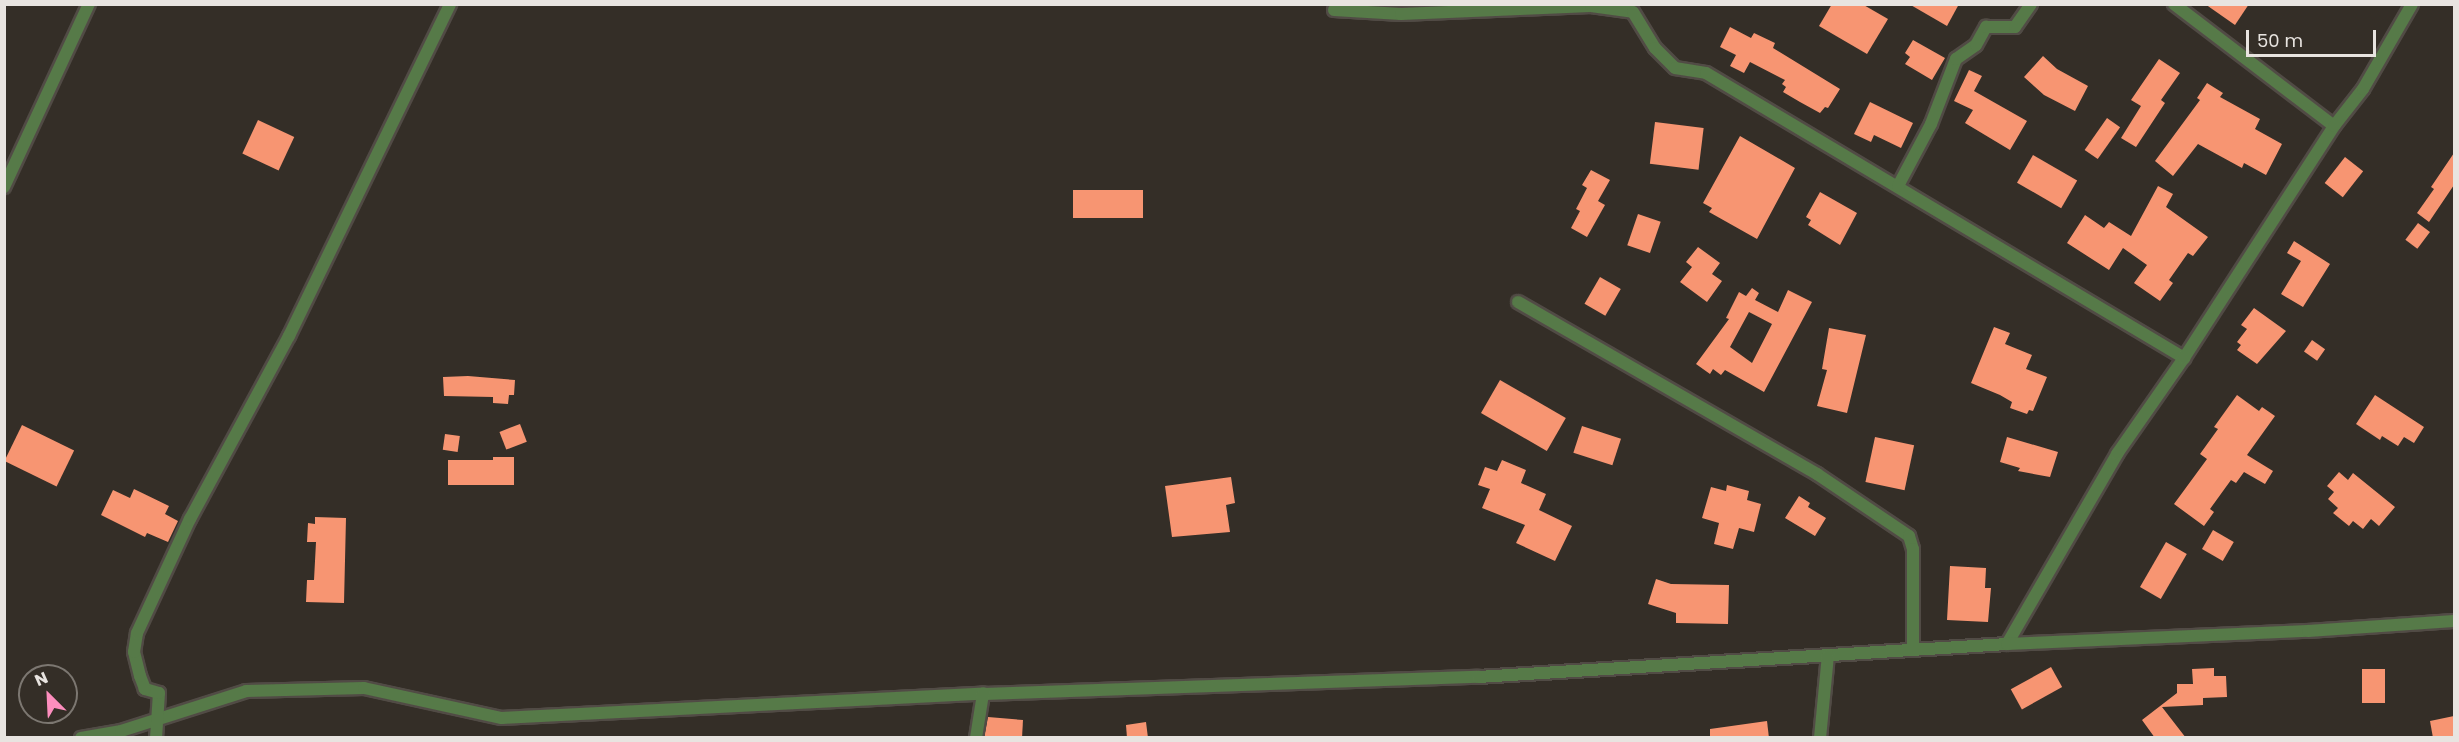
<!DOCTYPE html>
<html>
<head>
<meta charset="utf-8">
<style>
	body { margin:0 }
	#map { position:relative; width:2459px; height:742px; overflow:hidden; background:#342e27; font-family:Poppins,sans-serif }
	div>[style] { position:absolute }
	.building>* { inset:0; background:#f79572; transform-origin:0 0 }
	.roads { filter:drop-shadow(2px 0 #514b45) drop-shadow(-2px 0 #514b45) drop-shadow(0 2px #514b45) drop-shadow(0 -2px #514b45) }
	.street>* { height:12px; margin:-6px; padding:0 6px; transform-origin:6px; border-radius:6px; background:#567a48 }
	span { translate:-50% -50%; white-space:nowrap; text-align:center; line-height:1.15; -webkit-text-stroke:6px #342e27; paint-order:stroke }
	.frame { position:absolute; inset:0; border:6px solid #e8e4e0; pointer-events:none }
	.north { position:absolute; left:18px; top:664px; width:60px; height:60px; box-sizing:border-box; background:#342e27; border:2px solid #7c7771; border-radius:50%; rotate:336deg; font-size:16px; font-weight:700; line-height:24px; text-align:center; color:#e8e4e0 }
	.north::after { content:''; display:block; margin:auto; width:21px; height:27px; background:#fd8ebe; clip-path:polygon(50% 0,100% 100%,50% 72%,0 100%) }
	.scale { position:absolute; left:2246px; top:30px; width:130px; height:27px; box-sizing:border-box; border:3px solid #e8e4e0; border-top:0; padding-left:8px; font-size:18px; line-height:21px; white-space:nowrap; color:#e8e4e0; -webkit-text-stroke:4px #342e27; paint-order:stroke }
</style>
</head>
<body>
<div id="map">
	<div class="building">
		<div style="clip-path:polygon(1832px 4px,1862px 4px,1888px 19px,1867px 54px,1819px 26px)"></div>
		<div style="clip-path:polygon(1909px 4px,1959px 4px,1947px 26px)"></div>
		<div style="clip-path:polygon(2205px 4px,2249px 4px,2235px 25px)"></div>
		<div style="clip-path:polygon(1730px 27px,1751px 38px,1754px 33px,1775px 43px,1773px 48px,1840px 89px,1828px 108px,1825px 107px,1820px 113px,1800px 102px,1783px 92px,1786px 87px,1782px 84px,1785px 80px,1750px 62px,1744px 73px,1730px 66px,1736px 55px,1720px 47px)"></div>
		<div style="clip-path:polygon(1913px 40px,1945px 58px,1932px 80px,1905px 64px,1910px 57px,1905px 53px)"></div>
		<div style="clip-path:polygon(2043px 56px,2057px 69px,2088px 86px,2075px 111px,2044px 95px,2024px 77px)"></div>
		<div style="clip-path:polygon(2159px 59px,2180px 73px,2161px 100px,2165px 103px,2136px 147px,2121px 138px,2141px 106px,2131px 100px)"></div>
		<div style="clip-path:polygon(1969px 70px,1982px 76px,1974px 91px,2027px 121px,2010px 150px,1965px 123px,1973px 110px,1954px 101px)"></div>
		<div style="clip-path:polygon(2207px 83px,2223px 93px,2220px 97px,2260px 119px,2255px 129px,2282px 144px,2266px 175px,2244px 163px,2242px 168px,2198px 144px,2173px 176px,2155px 161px,2200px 100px,2197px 98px)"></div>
		<div style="clip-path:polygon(1870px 102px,1913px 123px,1901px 148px,1874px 135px,1871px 142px,1854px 134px)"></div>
		<div style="left:2107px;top:118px;width:16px;height:39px;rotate:35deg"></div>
		<div style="left:258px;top:120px;width:40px;height:37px;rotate:25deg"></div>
		<div style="left:1655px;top:122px;width:49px;height:42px;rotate:7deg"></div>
		<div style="clip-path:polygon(1740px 136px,1795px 168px,1757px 239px,1709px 212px,1712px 208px,1703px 203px)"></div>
		<div style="clip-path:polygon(2454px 153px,2454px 185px,2429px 222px,2417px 213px,2434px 189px,2431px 187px)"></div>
		<div style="left:2033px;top:155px;width:51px;height:32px;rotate:30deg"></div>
		<div style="left:2345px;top:157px;width:23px;height:33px;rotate:38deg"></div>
		<div style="clip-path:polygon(1591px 170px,1610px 180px,1598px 201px,1605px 205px,1587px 237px,1571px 228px,1580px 211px,1576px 209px,1587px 188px,1582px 185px)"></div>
		<div style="clip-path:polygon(2158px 186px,2173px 194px,2166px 207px,2208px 237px,2193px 256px,2188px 253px,2169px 280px,2173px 283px,2160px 301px,2134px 283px,2147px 265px,2123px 248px,2109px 270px,2067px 243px,2085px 215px,2104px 228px,2109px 222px,2131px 236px)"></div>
		<div style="left:1143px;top:190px;width:28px;height:70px;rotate:90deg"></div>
		<div style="clip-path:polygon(1820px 192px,1857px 213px,1840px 245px,1808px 225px,1811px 220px,1806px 217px)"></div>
		<div style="left:1638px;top:214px;width:24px;height:33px;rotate:19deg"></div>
		<div style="left:2418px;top:223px;width:15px;height:21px;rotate:37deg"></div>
		<div style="clip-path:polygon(2294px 241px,2330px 264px,2303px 307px,2281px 294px,2301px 261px,2287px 253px)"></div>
		<div style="clip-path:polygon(1698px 247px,1720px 263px,1712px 274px,1722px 281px,1707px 302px,1680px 282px,1692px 267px,1686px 262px)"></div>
		<div style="left:1600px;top:277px;width:24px;height:31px;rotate:30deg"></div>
		<div style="clip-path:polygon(evenodd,1752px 288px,1759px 293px,1755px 300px,1778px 312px,1788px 290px,1812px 302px,1764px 392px,1725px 370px,1721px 375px,1713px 369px,1710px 374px,1696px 364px,1729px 319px,1726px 318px,1739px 292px,1746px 296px,1752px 288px,1749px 312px,1772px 324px,1752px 363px,1730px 347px,1749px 312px)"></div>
		<div style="clip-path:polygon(2254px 308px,2286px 331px,2257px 364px,2237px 350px,2241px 345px,2237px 342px,2247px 329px,2241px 325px)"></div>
		<div style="clip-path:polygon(1994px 327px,2010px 333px,2005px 344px,2032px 355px,2026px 369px,2047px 377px,2033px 411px,2029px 410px,2027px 414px,2010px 408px,2012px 402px,2000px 395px,1971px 383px)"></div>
		<div style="clip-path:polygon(1829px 328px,1866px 335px,1847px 413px,1817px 406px,1827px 370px,1822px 369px)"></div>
		<div style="left:2312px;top:340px;width:16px;height:14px;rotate:35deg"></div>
		<div style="clip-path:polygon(468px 376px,515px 380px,514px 395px,509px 395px,508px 404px,493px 403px,493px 397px,444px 396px,443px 377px)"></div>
		<div style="left:1500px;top:380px;width:76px;height:38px;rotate:30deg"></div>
		<div style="clip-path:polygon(2237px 395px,2259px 411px,2262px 407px,2275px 416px,2247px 455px,2273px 471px,2265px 484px,2244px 472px,2236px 483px,2231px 480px,2210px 509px,2214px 512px,2204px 526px,2174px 504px,2207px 459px,2200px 454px,2218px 429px,2214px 427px)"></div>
		<div style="clip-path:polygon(2375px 395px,2424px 427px,2414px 443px,2404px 437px,2398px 446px,2382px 436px,2380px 440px,2356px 424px)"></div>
		<div style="left:520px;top:424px;width:19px;height:22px;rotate:69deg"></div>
		<div style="left:22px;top:425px;width:58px;height:40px;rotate:26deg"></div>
		<div style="left:1582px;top:426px;width:41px;height:28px;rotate:18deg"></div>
		<div style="left:445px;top:434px;width:15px;height:16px;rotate:8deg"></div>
		<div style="left:1875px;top:437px;width:40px;height:46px;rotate:12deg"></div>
		<div style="clip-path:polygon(2007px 437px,2058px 452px,2050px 477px,2018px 471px,2020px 468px,2000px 462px)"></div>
		<div style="clip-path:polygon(493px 457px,514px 457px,514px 485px,448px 485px,448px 460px,493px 460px)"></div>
		<div style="clip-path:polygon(1502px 460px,1526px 470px,1521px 483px,1546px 494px,1539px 510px,1572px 526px,1555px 561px,1516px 543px,1525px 525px,1482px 508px,1490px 489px,1478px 485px,1485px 467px,1497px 471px)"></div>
		<div style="clip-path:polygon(2339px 472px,2348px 480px,2353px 473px,2395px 507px,2379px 526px,2371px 519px,2363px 529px,2353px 521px,2349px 526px,2333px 513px,2338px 508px,2328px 499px,2334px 492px,2327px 486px)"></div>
		<div style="clip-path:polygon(1231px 477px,1235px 503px,1226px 505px,1230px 532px,1172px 537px,1165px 486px)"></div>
		<div style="clip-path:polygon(1727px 485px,1749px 491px,1747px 500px,1761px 504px,1754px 532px,1739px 528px,1733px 549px,1714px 544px,1719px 523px,1702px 518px,1711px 487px,1726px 491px)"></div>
		<div style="clip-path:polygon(134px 489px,169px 506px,165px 514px,178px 521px,168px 542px,147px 533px,145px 537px,101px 515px,113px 490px,130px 498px)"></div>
		<div style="clip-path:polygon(1799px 496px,1810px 503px,1808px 507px,1826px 518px,1815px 536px,1785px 518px)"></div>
		<div style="clip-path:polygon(315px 517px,346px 518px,344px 603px,306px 602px,307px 580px,314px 580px,316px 542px,307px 542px,308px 523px,315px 524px)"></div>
		<div style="left:2213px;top:530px;width:24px;height:22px;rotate:30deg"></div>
		<div style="left:2166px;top:542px;width:24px;height:52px;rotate:30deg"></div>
		<div style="clip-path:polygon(1950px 566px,1986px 568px,1985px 588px,1991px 588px,1988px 622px,1947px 620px)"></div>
		<div style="clip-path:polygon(1656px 579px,1671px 584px,1729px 585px,1728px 624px,1676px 623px,1676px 613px,1648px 604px)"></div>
		<div style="left:2051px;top:667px;width:23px;height:46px;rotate:61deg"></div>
		<div style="clip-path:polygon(2214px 668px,2214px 676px,2226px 676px,2227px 697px,2203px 698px,2203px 705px,2162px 707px,2186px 738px,2155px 738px,2142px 720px,2177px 693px,2177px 684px,2193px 684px,2192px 669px)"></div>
		<div style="left:2362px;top:669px;width:23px;height:34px"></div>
		<div style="clip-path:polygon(2454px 716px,2454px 738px,2433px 738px,2430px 721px)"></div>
		<div style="clip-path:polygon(988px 717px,1023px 720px,1022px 738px,984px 738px)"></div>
		<div style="clip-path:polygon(1767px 721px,1769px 738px,1710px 738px,1710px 729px)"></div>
		<div style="clip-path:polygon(1146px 722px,1148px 738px,1127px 738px,1126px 725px)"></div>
	</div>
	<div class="roads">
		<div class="street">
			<div style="left:2174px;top:4px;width:201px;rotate:37.3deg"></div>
			<div style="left:1334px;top:10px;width:67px;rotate:3.4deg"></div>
			<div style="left:1401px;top:14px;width:190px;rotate:-2.4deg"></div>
			<div style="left:1591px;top:6px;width:42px;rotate:8.1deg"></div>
			<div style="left:1633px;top:12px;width:42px;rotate:58.6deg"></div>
			<div style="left:1655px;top:48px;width:28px;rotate:45deg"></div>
			<div style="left:1675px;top:68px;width:31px;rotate:9deg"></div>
			<div style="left:1706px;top:73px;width:557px;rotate:30.8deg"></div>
			<div style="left:1898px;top:186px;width:70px;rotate:-62deg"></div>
			<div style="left:1931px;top:124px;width:70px;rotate:-69deg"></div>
			<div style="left:1956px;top:59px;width:24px;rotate:-35deg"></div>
			<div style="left:1976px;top:45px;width:21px;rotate:-61deg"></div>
			<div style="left:1986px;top:27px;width:29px"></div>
			<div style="left:2015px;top:27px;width:28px;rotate:-55deg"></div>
			<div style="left:4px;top:187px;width:202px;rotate:-65.1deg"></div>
			<div style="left:1518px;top:302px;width:345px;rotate:29.9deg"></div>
			<div style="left:1817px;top:474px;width:111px;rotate:34deg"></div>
			<div style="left:1909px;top:536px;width:14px;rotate:73deg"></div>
			<div style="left:1913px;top:549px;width:101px;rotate:90deg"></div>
			<div style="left:2007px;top:644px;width:220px;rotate:-59.9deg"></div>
			<div style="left:2117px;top:454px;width:117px;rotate:-55.1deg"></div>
			<div style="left:2184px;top:358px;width:276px;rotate:-57.1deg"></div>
			<div style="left:2334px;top:126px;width:47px;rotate:-51.9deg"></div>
			<div style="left:2363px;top:89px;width:98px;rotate:-60deg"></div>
			<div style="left:81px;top:738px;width:41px;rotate:-9.9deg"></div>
			<div style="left:121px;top:731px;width:131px;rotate:-17.7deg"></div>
			<div style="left:246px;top:691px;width:118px;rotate:-1.5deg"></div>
			<div style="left:364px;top:688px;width:141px;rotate:12.3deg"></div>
			<div style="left:502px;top:718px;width:482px;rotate:-2.9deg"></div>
			<div style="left:983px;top:694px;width:495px;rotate:-2deg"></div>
			<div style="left:1478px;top:677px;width:530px;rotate:-3.57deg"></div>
			<div style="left:2007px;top:644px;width:301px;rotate:-2.5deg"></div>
			<div style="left:2308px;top:631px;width:146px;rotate:-3.9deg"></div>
			<div style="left:156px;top:738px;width:45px;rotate:-86.2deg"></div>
			<div style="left:159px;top:693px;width:15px;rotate:-164deg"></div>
			<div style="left:145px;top:689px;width:14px;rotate:-111deg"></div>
			<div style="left:140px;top:676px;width:25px;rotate:-104deg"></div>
			<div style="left:134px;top:652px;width:19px;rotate:-81deg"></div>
			<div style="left:137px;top:633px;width:126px;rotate:-65.1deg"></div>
			<div style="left:190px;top:519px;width:208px;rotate:-61.6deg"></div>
			<div style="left:289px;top:336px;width:369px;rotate:-64.1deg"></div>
			<div style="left:976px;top:738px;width:45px;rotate:-81deg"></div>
			<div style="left:1820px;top:738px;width:83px;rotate:-84.5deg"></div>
		</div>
	</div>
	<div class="frame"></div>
	<div class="north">N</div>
	<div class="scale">50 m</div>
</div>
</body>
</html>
